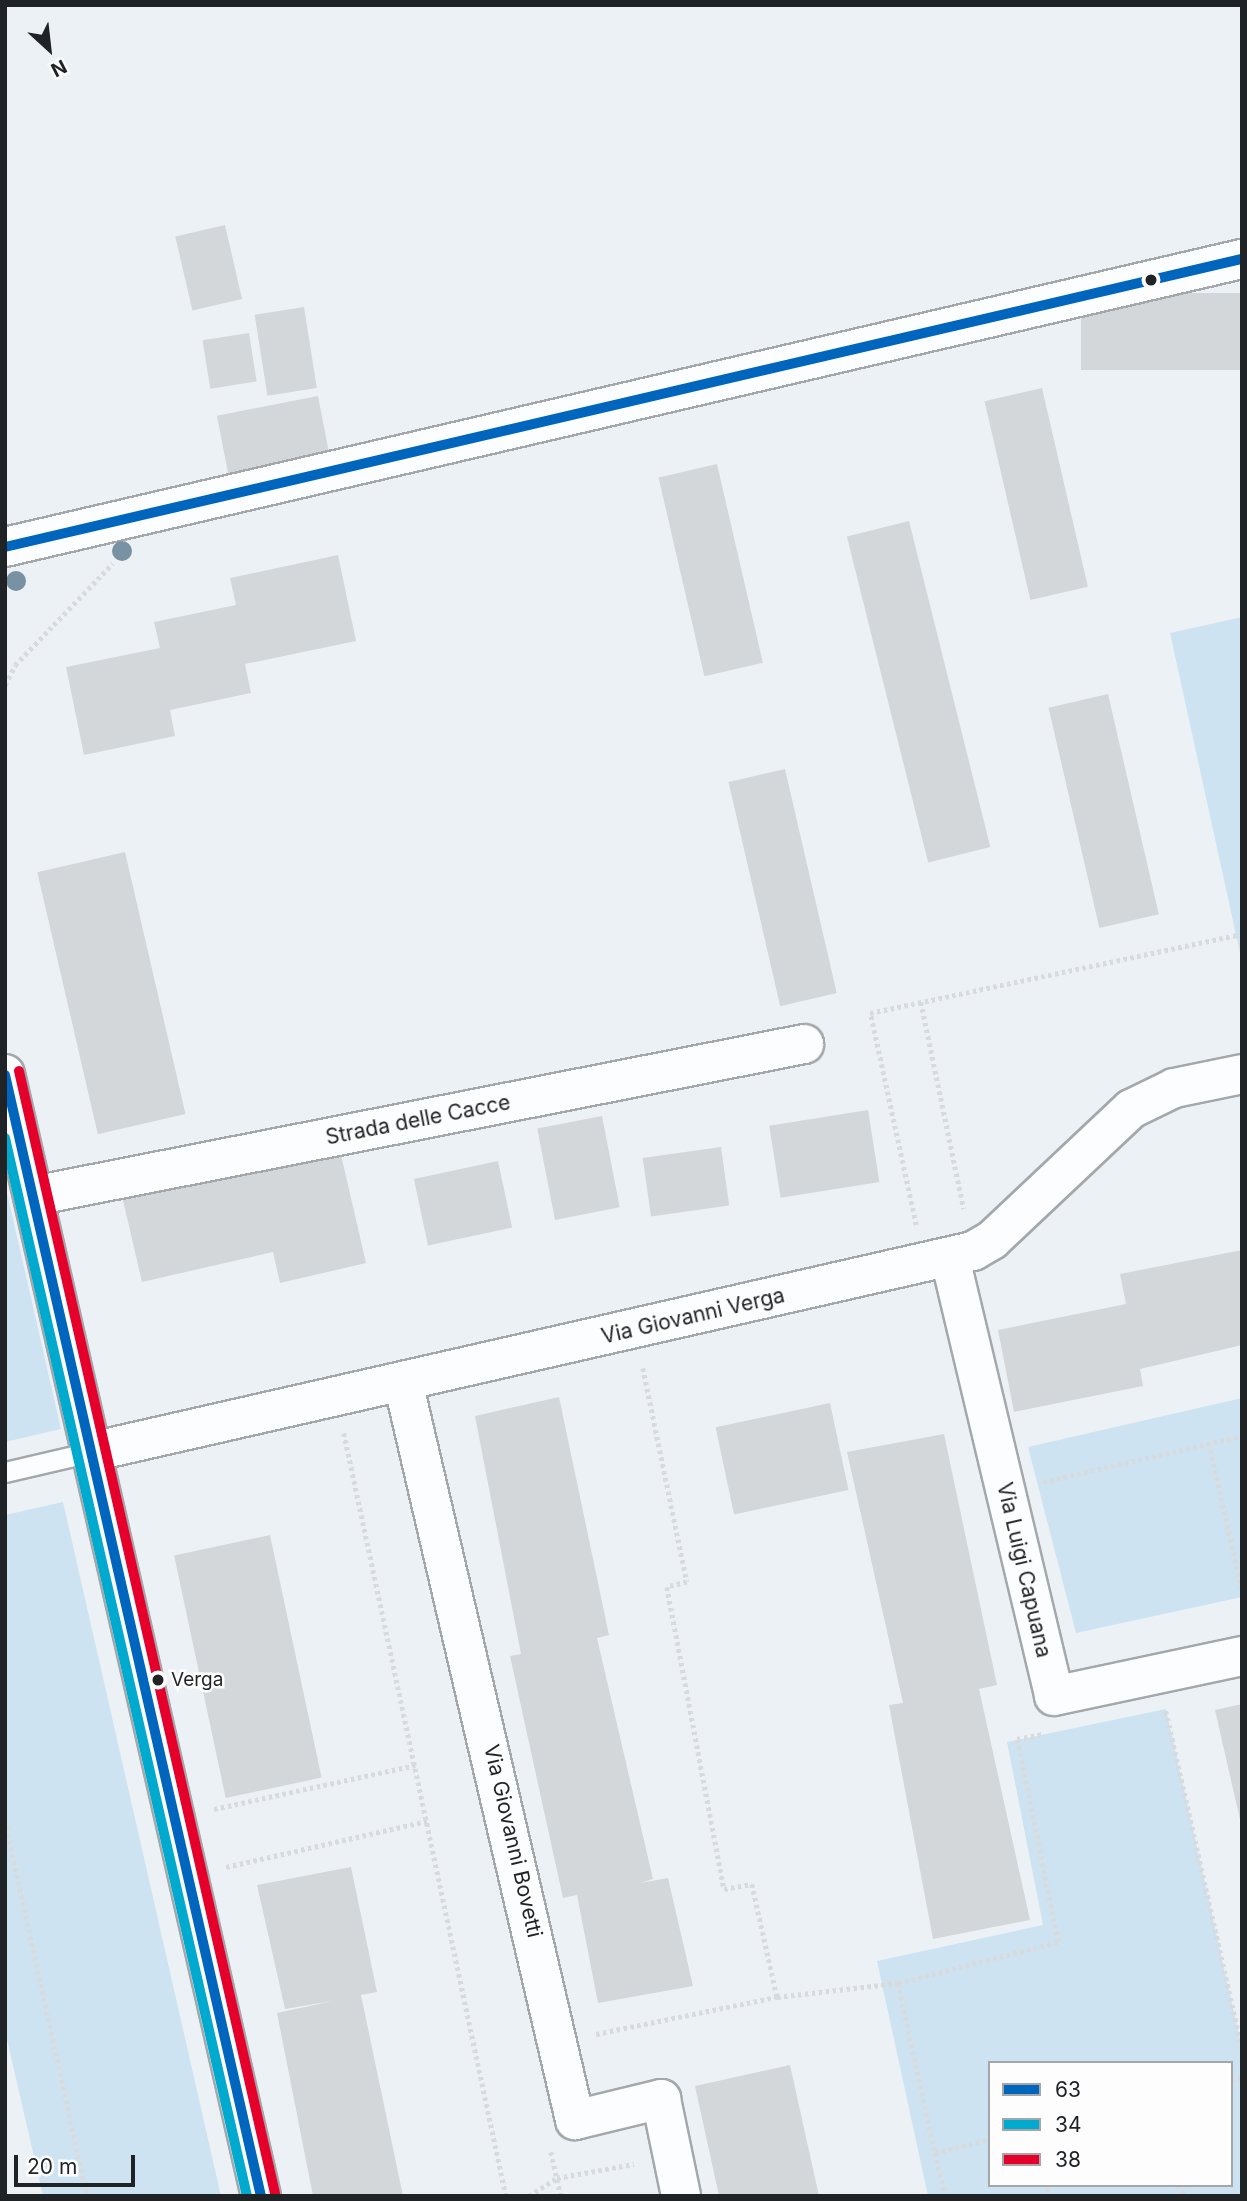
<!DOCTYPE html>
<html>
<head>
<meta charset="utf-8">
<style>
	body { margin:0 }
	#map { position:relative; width:1247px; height:2201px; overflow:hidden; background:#ecf1f5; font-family:Inter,sans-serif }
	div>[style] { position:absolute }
	.green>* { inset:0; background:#cee3f2 }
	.building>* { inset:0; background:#d4d7da; transform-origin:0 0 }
	.path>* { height:4.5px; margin-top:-2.25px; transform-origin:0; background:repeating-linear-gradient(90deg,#d8dadc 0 3.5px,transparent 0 7px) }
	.roads { filter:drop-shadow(2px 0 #a4a8ab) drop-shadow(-2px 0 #a4a8ab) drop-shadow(0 2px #a4a8ab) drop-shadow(0 -2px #a4a8ab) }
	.lane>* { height:19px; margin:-9.5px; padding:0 9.5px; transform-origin:9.5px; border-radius:9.5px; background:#fcfdfe }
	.street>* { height:38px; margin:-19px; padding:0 19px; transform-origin:19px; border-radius:19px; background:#fcfdfe }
	.secondary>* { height:38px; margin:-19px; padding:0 19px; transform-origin:19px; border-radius:19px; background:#fcfdfe }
	.bus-1>* { height:10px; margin:-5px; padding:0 5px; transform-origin:5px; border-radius:5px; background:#0065bd }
	.bus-2>* { height:10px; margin:-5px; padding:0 5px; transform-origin:5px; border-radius:5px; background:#00a9ce }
	.bus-3>* { height:10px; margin:-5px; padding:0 5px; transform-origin:5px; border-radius:5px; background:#e4002b }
	.trees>* { width:20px; height:20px; margin:-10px; border-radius:50%; background:#7892a3 }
	.dots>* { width:19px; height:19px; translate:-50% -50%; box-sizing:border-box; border:4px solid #fdfdfd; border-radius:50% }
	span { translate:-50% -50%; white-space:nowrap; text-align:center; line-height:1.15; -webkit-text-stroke:5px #fdfdfd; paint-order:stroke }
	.bus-label { font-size:19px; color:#1f2325 }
	.left { translate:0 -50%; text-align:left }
	.street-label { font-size:21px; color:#1f2325 }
	.frame { position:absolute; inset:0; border:7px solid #1f2325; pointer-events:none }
	.legend { position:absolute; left:988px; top:2061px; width:245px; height:126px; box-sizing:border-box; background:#fdfdfd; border:2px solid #a4a6a7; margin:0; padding:9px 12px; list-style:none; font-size:21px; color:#1f2325 }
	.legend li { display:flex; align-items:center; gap:14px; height:35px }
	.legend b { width:35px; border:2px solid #a4a6a7 }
	.north { position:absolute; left:14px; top:14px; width:70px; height:70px; -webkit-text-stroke:5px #fdfdfd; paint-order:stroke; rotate:153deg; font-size:19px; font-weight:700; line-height:28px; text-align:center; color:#1f2325 }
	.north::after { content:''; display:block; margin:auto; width:24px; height:32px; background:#1f2325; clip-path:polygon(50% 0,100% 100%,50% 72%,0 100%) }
	.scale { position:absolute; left:14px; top:2155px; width:121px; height:32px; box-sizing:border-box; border:4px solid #1f2325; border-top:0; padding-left:9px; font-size:21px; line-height:24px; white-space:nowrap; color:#1f2325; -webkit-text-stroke:5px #fdfdfd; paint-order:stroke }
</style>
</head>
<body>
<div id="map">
	<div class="green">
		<div style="clip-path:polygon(1242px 617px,1242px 962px,1170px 633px)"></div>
		<div style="clip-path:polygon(5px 1184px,61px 1429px,5px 1442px)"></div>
		<div style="clip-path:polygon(1242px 1398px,1242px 1597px,1076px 1633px,1028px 1447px)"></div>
		<div style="clip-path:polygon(63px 1502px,221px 2196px,43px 2196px,5px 2031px,5px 1515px)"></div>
		<div style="clip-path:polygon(evenodd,1166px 1709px,1242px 2048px,1242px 2196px,928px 2196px,877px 1961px,1043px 1925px,1007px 1742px,1166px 1709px,990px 2063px,1231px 2063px,1231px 2185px,990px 2185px,990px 2063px)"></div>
	</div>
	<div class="building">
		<div style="left:225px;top:225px;width:76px;height:51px;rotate:77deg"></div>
		<div style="left:1242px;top:293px;width:77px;height:161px;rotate:90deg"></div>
		<div style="left:304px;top:307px;width:82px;height:50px;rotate:81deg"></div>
		<div style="left:249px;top:333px;width:49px;height:47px;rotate:81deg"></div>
		<div style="left:1042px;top:388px;width:204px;height:59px;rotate:77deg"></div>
		<div style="left:318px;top:396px;width:59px;height:103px;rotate:79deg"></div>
		<div style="left:717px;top:464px;width:204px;height:60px;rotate:77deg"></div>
		<div style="left:909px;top:521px;width:336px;height:64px;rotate:76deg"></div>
		<div style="clip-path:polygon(338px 555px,356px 641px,245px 664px,251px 693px,170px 710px,175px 736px,84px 755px,66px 667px,160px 648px,154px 622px,236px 605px,230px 578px)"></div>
		<div style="left:1108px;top:694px;width:226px;height:61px;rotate:77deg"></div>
		<div style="left:785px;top:769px;width:230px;height:58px;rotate:77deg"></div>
		<div style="left:125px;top:852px;width:269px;height:90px;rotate:77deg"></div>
		<div style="left:868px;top:1110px;width:73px;height:100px;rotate:81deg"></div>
		<div style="left:602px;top:1116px;width:93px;height:66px;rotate:79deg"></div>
		<div style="clip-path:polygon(339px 1146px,366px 1263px,280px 1283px,273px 1252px,142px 1282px,122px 1196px)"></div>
		<div style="left:721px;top:1147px;width:59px;height:79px;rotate:82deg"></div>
		<div style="left:498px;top:1161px;width:68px;height:86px;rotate:78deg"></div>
		<div style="clip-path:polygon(1242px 1250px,1242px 1345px,1140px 1369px,1143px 1386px,1014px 1412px,998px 1330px,1126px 1304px,1120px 1274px)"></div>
		<div style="clip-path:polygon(559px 1397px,609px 1635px,597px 1638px,653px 1879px,640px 1883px,668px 1878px,693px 1986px,598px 2003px,577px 1895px,563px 1898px,510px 1656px,521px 1654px,475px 1416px)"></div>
		<div style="left:830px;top:1403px;width:89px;height:117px;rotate:78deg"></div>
		<div style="clip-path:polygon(944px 1434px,997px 1685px,979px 1689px,1030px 1920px,933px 1939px,889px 1705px,903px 1703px,847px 1452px)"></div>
		<div style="left:270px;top:1535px;width:248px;height:98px;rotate:78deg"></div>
		<div style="clip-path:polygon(1242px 1704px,1242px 1824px,1241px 1824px,1215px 1710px)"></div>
		<div style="clip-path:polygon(351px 1867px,377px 1992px,361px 1995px,403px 2196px,313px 2196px,277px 2013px,333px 2001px,285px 2009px,257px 1885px)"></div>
		<div style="clip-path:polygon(790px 2065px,819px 2196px,719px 2196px,695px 2086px)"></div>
	</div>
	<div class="path">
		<div style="left:5px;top:685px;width:22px;rotate:-63deg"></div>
		<div style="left:15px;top:665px;width:141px;rotate:-46.1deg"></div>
		<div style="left:921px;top:1002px;width:211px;rotate:78.3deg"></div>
		<div style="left:916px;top:1225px;width:217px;rotate:-102.2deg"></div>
		<div style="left:870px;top:1013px;width:380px;rotate:-12deg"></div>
		<div style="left:643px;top:1368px;width:218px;rotate:78.4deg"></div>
		<div style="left:687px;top:1582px;width:21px;rotate:166deg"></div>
		<div style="left:667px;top:1587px;width:307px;rotate:79.3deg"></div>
		<div style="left:724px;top:1889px;width:28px;rotate:-10deg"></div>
		<div style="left:752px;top:1884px;width:116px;rotate:77.5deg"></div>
		<div style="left:777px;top:1997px;width:122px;rotate:-6.6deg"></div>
		<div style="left:898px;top:1983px;width:165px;rotate:-14.4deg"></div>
		<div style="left:1058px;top:1942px;width:207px;rotate:-101.4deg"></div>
		<div style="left:1017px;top:1739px;width:25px;rotate:-11deg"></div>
		<div style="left:344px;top:1433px;width:780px;rotate:78.01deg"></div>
		<div style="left:1209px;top:1443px;width:150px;rotate:77.3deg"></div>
		<div style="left:1043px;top:1482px;width:204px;rotate:-13deg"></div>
		<div style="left:1166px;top:1711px;width:345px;rotate:77.3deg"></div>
		<div style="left:214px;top:1809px;width:206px;rotate:-12.3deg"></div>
		<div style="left:5px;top:1820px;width:385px;rotate:77.7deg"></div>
		<div style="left:226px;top:1867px;width:206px;rotate:-12.9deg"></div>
		<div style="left:898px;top:1983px;width:174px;rotate:77.7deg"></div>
		<div style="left:935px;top:2153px;width:57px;rotate:-14.3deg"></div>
		<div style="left:596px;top:2034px;width:185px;rotate:-11.6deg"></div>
		<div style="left:1231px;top:2080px;width:11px;rotate:-15deg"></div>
		<div style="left:551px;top:2152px;width:45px;rotate:77.2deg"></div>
		<div style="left:935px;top:2153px;width:44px;rotate:75.7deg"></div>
		<div style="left:1178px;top:2185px;width:14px;rotate:54deg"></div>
		<div style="left:529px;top:2196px;width:33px;rotate:-33deg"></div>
		<div style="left:557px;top:2178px;width:78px;rotate:-10.3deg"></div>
		<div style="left:1041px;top:2196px;width:15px;rotate:-48deg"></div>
	</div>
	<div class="roads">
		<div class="lane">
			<div style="left:5px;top:1472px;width:88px;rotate:-13.1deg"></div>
		</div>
		<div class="street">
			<div style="left:5px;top:1074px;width:1151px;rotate:77.15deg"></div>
			<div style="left:33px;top:1196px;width:786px;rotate:-11.15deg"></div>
			<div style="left:950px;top:1258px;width:450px;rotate:76.6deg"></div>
			<div style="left:1054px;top:1696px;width:192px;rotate:-12deg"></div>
			<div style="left:403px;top:1382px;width:758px;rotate:76.88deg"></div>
			<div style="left:575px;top:2120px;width:89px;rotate:-13.7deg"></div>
			<div style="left:661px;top:2099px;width:99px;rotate:78.3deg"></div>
			<div style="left:91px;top:1452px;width:905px;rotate:-12.84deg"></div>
			<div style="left:973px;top:1251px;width:22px;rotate:-30deg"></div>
			<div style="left:992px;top:1240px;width:191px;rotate:-43.3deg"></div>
			<div style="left:1131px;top:1109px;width:48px;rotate:-26deg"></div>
			<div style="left:1174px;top:1088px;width:69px;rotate:-11.6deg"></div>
		</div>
		<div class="secondary">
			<div style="left:5px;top:547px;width:1270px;rotate:-13.11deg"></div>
		</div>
	</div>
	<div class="bus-1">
		<div style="left:5px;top:547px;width:1270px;rotate:-13.11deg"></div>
		<div style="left:5px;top:1075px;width:1150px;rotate:77.14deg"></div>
	</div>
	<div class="bus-2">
		<div style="left:5px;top:1138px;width:1085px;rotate:77.12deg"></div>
	</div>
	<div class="bus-3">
		<div style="left:19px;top:1071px;width:1151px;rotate:77.15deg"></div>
	</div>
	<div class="trees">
		<div style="left:122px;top:551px"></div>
		<div style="left:16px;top:581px"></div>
	</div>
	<div class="dots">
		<div style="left:1151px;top:280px;background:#1f2325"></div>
		<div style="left:158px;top:1680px;background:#1f2325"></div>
	</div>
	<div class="bus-label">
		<span class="left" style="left:171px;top:1680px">Verga</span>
	</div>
	<div class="street-label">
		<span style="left:418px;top:1120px;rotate:-11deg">Strada delle Cacce</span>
		<span style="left:693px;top:1316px;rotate:-13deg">Via Giovanni Verga</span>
		<span style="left:1024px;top:1570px;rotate:77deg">Via Luigi Capuana</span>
		<span style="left:513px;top:1841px;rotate:77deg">Via Giovanni Bovetti</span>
	</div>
	<div class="frame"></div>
	<ul class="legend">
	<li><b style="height:9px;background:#0065bd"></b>63</li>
	<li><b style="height:9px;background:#00a9ce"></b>34</li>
	<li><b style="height:9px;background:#e4002b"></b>38</li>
	</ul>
	<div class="north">N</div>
	<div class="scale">20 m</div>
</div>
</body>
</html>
